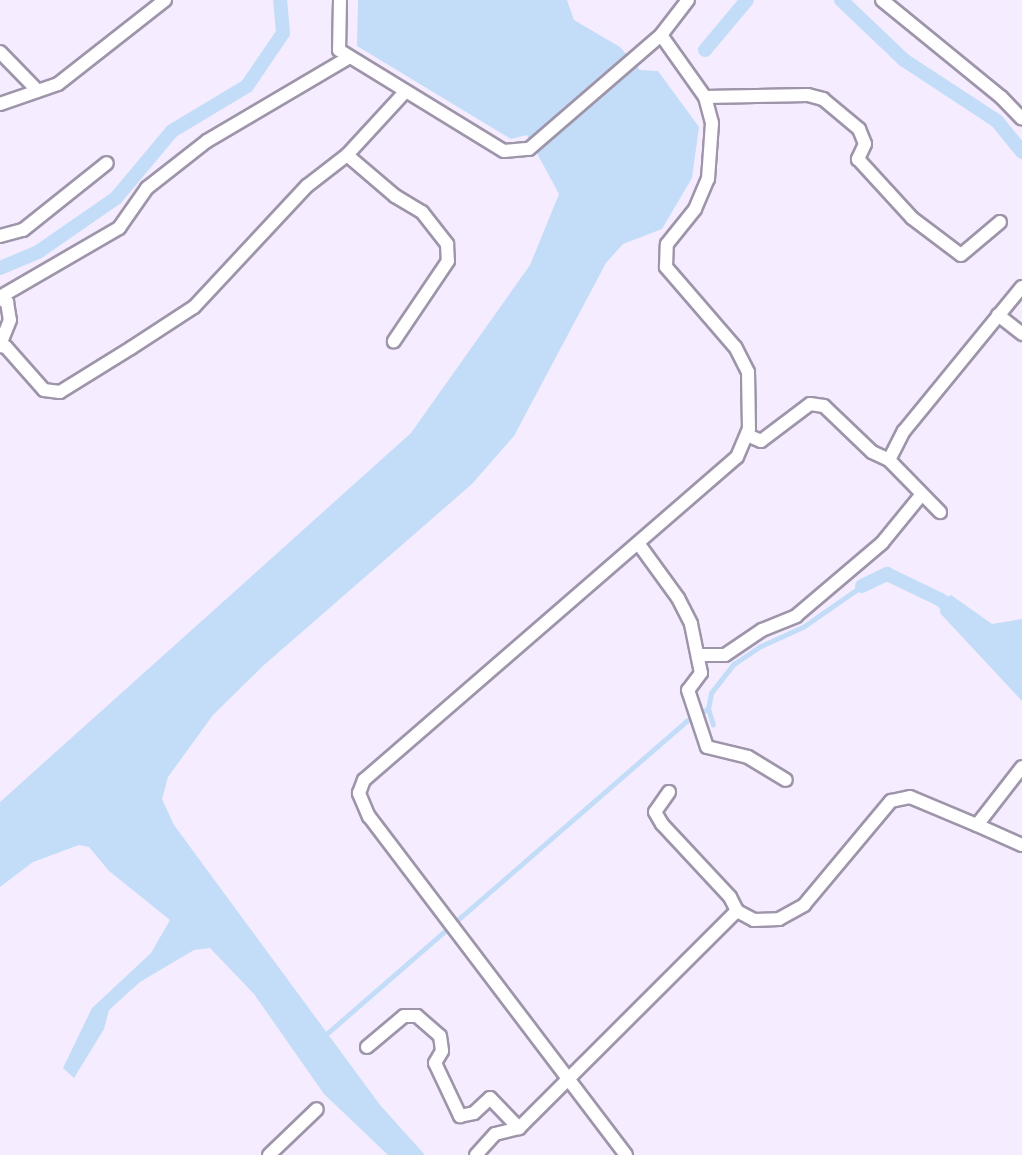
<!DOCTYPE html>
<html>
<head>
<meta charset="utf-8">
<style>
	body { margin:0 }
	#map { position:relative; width:1022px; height:1155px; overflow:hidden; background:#f5edff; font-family:"Varela Round",sans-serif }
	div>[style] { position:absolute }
	.water>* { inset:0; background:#c3ddf8 }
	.stream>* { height:4.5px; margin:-2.25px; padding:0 2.25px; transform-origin:2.25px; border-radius:2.25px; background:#c3ddf8 }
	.canal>* { height:14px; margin:-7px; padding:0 7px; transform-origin:7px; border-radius:7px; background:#c3ddf8 }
	.roads { filter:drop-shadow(2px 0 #9f95aa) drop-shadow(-2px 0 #9f95aa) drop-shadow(0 2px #9f95aa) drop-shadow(0 -2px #9f95aa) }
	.minor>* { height:12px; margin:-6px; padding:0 6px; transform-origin:6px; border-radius:6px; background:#fff }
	span { translate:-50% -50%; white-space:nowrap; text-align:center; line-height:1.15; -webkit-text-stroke:5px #f5edff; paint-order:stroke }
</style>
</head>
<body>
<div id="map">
	<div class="water">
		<div style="clip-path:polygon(358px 0,567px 0,574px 20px,620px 47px,640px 70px,658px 71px,699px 127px,692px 178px,662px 229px,623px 244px,606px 263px,514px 436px,472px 484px,264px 665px,213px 715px,168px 777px,162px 799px,174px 825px,380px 1105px,425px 1155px,388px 1155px,324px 1094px,254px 994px,210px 948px,194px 950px,140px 982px,109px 1010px,104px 1029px,74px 1078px,63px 1068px,92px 1008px,151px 953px,170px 920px,109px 871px,89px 847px,79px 845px,33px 862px,0 887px,0 802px,411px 433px,530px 265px,559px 194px,527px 135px,511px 139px,357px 46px)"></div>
		<div style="clip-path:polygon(951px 595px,992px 624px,1022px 619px,1022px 701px,940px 613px,941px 600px)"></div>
	</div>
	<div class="stream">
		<div style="left:713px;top:725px;width:17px;rotate:-107deg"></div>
		<div style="left:708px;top:709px;width:16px;rotate:-79deg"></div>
		<div style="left:711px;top:693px;width:37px;rotate:-52deg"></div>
		<div style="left:734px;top:664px;width:32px;rotate:-34deg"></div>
		<div style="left:761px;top:646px;width:46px;rotate:-24.3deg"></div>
		<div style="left:803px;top:627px;width:72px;rotate:-34.8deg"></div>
		<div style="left:323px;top:1037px;width:481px;rotate:-41deg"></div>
		<div style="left:686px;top:721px;width:25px;rotate:-29deg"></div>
	</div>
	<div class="canal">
		<div style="left:841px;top:0;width:87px;rotate:43.6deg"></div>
		<div style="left:904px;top:60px;width:111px;rotate:33.3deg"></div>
		<div style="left:997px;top:121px;width:40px;rotate:51deg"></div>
		<div style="left:705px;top:50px;width:65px;rotate:-50deg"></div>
		<div style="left:0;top:268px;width:41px;rotate:-22.8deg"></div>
		<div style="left:38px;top:252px;width:95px;rotate:-34.7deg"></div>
		<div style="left:116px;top:198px;width:87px;rotate:-50.1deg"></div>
		<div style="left:172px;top:131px;width:87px;rotate:-31deg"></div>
		<div style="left:247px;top:86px;width:64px;rotate:-55.8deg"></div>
		<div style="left:283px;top:33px;width:33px;rotate:-95deg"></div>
		<div style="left:862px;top:586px;width:28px;rotate:-26deg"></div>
		<div style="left:887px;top:574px;width:60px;rotate:25.7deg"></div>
		<div style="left:941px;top:600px;width:19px;rotate:43deg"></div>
	</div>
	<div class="roads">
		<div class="minor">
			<div style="left:340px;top:0;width:50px;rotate:91.1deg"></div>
			<div style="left:339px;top:50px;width:193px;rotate:31.5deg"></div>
			<div style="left:504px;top:151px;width:25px;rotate:-5deg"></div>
			<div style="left:529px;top:149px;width:174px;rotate:-40.8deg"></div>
			<div style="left:661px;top:35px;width:44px;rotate:-52.4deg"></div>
			<div style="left:882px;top:0;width:154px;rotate:39.2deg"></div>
			<div style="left:1001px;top:97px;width:30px;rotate:46deg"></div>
			<div style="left:0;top:52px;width:54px;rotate:45.7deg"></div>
			<div style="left:705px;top:97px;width:103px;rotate:-1.1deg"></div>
			<div style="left:808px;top:95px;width:16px;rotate:15deg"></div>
			<div style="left:823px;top:99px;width:47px;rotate:39.8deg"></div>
			<div style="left:859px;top:129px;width:16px;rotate:68deg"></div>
			<div style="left:865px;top:144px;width:17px;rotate:115deg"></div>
			<div style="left:858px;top:159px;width:80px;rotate:47.5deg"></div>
			<div style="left:912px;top:218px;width:61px;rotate:37.1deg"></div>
			<div style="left:961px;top:255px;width:51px;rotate:-40.2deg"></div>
			<div style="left:0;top:104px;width:61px;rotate:-19deg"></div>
			<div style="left:58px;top:84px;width:136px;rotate:-38.1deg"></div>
			<div style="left:347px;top:155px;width:63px;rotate:40.5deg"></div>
			<div style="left:395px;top:196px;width:31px;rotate:31deg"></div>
			<div style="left:422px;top:212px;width:41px;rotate:52deg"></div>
			<div style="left:447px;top:244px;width:17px;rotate:87deg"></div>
			<div style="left:448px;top:261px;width:97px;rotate:124deg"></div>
			<div style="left:0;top:236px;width:24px;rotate:-15deg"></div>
			<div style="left:23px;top:230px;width:107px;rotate:-38.6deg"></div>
			<div style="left:0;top:297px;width:138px;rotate:-30.1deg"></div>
			<div style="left:119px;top:228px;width:49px;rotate:-55deg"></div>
			<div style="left:147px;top:188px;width:76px;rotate:-38.1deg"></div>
			<div style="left:207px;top:141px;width:164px;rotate:-30.5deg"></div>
			<div style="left:0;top:299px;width:8px;rotate:23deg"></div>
			<div style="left:7px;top:302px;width:18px;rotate:81deg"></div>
			<div style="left:10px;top:320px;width:27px;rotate:112deg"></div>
			<div style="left:998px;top:315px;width:31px;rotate:38deg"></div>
			<div style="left:0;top:346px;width:6px;rotate:9deg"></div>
			<div style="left:6px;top:347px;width:57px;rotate:48.5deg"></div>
			<div style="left:44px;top:390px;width:16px;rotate:7deg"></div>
			<div style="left:60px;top:392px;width:84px;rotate:-31.8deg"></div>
			<div style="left:131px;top:348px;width:75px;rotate:-33.1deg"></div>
			<div style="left:194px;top:307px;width:166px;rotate:-47deg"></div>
			<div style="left:307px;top:186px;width:51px;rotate:-37.8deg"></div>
			<div style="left:347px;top:155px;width:86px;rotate:-47.4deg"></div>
			<div style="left:747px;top:435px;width:15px;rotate:23deg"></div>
			<div style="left:761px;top:441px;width:61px;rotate:-37.1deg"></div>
			<div style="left:810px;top:404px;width:14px;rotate:8deg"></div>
			<div style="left:824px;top:406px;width:66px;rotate:43.8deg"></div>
			<div style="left:872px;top:452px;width:19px;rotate:25deg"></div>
			<div style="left:889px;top:460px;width:73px;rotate:45.6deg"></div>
			<div style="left:889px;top:460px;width:33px;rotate:-63deg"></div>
			<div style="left:904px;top:431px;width:186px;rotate:-50.7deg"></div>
			<div style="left:638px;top:543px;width:68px;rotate:54deg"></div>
			<div style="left:678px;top:598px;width:29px;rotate:63deg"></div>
			<div style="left:691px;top:624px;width:50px;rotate:78.5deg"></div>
			<div style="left:701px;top:673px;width:21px;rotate:127deg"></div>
			<div style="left:688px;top:690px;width:60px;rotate:71.6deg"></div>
			<div style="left:707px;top:747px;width:42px;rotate:13.7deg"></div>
			<div style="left:748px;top:757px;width:44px;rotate:31.2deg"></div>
			<div style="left:698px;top:655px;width:27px"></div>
			<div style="left:725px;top:655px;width:45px;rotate:-34deg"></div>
			<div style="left:762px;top:630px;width:37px;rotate:-22deg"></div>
			<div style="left:796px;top:616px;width:113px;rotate:-40.3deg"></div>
			<div style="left:882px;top:543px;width:63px;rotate:-50.8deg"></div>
			<div style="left:669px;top:792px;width:24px;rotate:125deg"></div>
			<div style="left:655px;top:812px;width:14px;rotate:60deg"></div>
			<div style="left:662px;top:824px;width:100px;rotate:47deg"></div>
			<div style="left:730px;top:897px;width:16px;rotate:63deg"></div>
			<div style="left:737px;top:911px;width:19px;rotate:28deg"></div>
			<div style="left:754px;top:920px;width:25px;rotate:-2deg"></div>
			<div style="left:779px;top:919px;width:29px;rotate:-29deg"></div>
			<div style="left:804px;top:905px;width:136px;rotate:-50.1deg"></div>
			<div style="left:891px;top:801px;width:19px;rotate:-12deg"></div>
			<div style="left:910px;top:797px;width:73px;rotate:22.7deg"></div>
			<div style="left:977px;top:825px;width:73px;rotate:-52.2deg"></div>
			<div style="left:977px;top:825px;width:49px;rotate:24deg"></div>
			<div style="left:367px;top:1047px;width:48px;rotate:-40deg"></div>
			<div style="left:404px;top:1016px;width:13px"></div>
			<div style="left:417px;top:1016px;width:30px;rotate:41deg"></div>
			<div style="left:440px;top:1036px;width:15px;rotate:82deg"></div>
			<div style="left:442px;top:1051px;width:14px;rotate:120deg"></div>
			<div style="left:435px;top:1063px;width:59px;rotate:64.7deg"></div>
			<div style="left:460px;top:1116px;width:14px;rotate:-12deg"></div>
			<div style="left:474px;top:1113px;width:22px;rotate:-43deg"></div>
			<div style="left:490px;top:1098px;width:42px;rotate:46deg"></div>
			<div style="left:519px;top:1128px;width:308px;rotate:-44.9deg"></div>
			<div style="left:269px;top:1155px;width:66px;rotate:-43.8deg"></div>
			<div style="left:476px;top:1155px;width:28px;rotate:-48deg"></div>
			<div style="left:495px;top:1134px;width:25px;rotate:-14deg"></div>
			<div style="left:626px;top:1155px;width:425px;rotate:-127.2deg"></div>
			<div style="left:369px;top:817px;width:26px;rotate:-113deg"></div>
			<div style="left:359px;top:793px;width:14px;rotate:-69deg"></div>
			<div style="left:364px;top:780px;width:493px;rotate:-40.9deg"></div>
			<div style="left:737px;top:457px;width:30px;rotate:-67deg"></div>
			<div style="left:749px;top:429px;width:57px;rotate:-91deg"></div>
			<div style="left:748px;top:372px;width:28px;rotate:-117deg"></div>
			<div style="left:735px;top:347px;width:106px;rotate:-130.8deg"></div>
			<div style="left:666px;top:267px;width:23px;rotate:-88deg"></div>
			<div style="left:667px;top:244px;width:45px;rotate:-51.3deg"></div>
			<div style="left:695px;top:209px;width:33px;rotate:-67deg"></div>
			<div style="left:708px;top:179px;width:56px;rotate:-85.9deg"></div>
			<div style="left:712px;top:123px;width:27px;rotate:-105deg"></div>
			<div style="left:705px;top:97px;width:76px;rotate:-125.4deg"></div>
		</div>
	</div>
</div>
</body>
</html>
